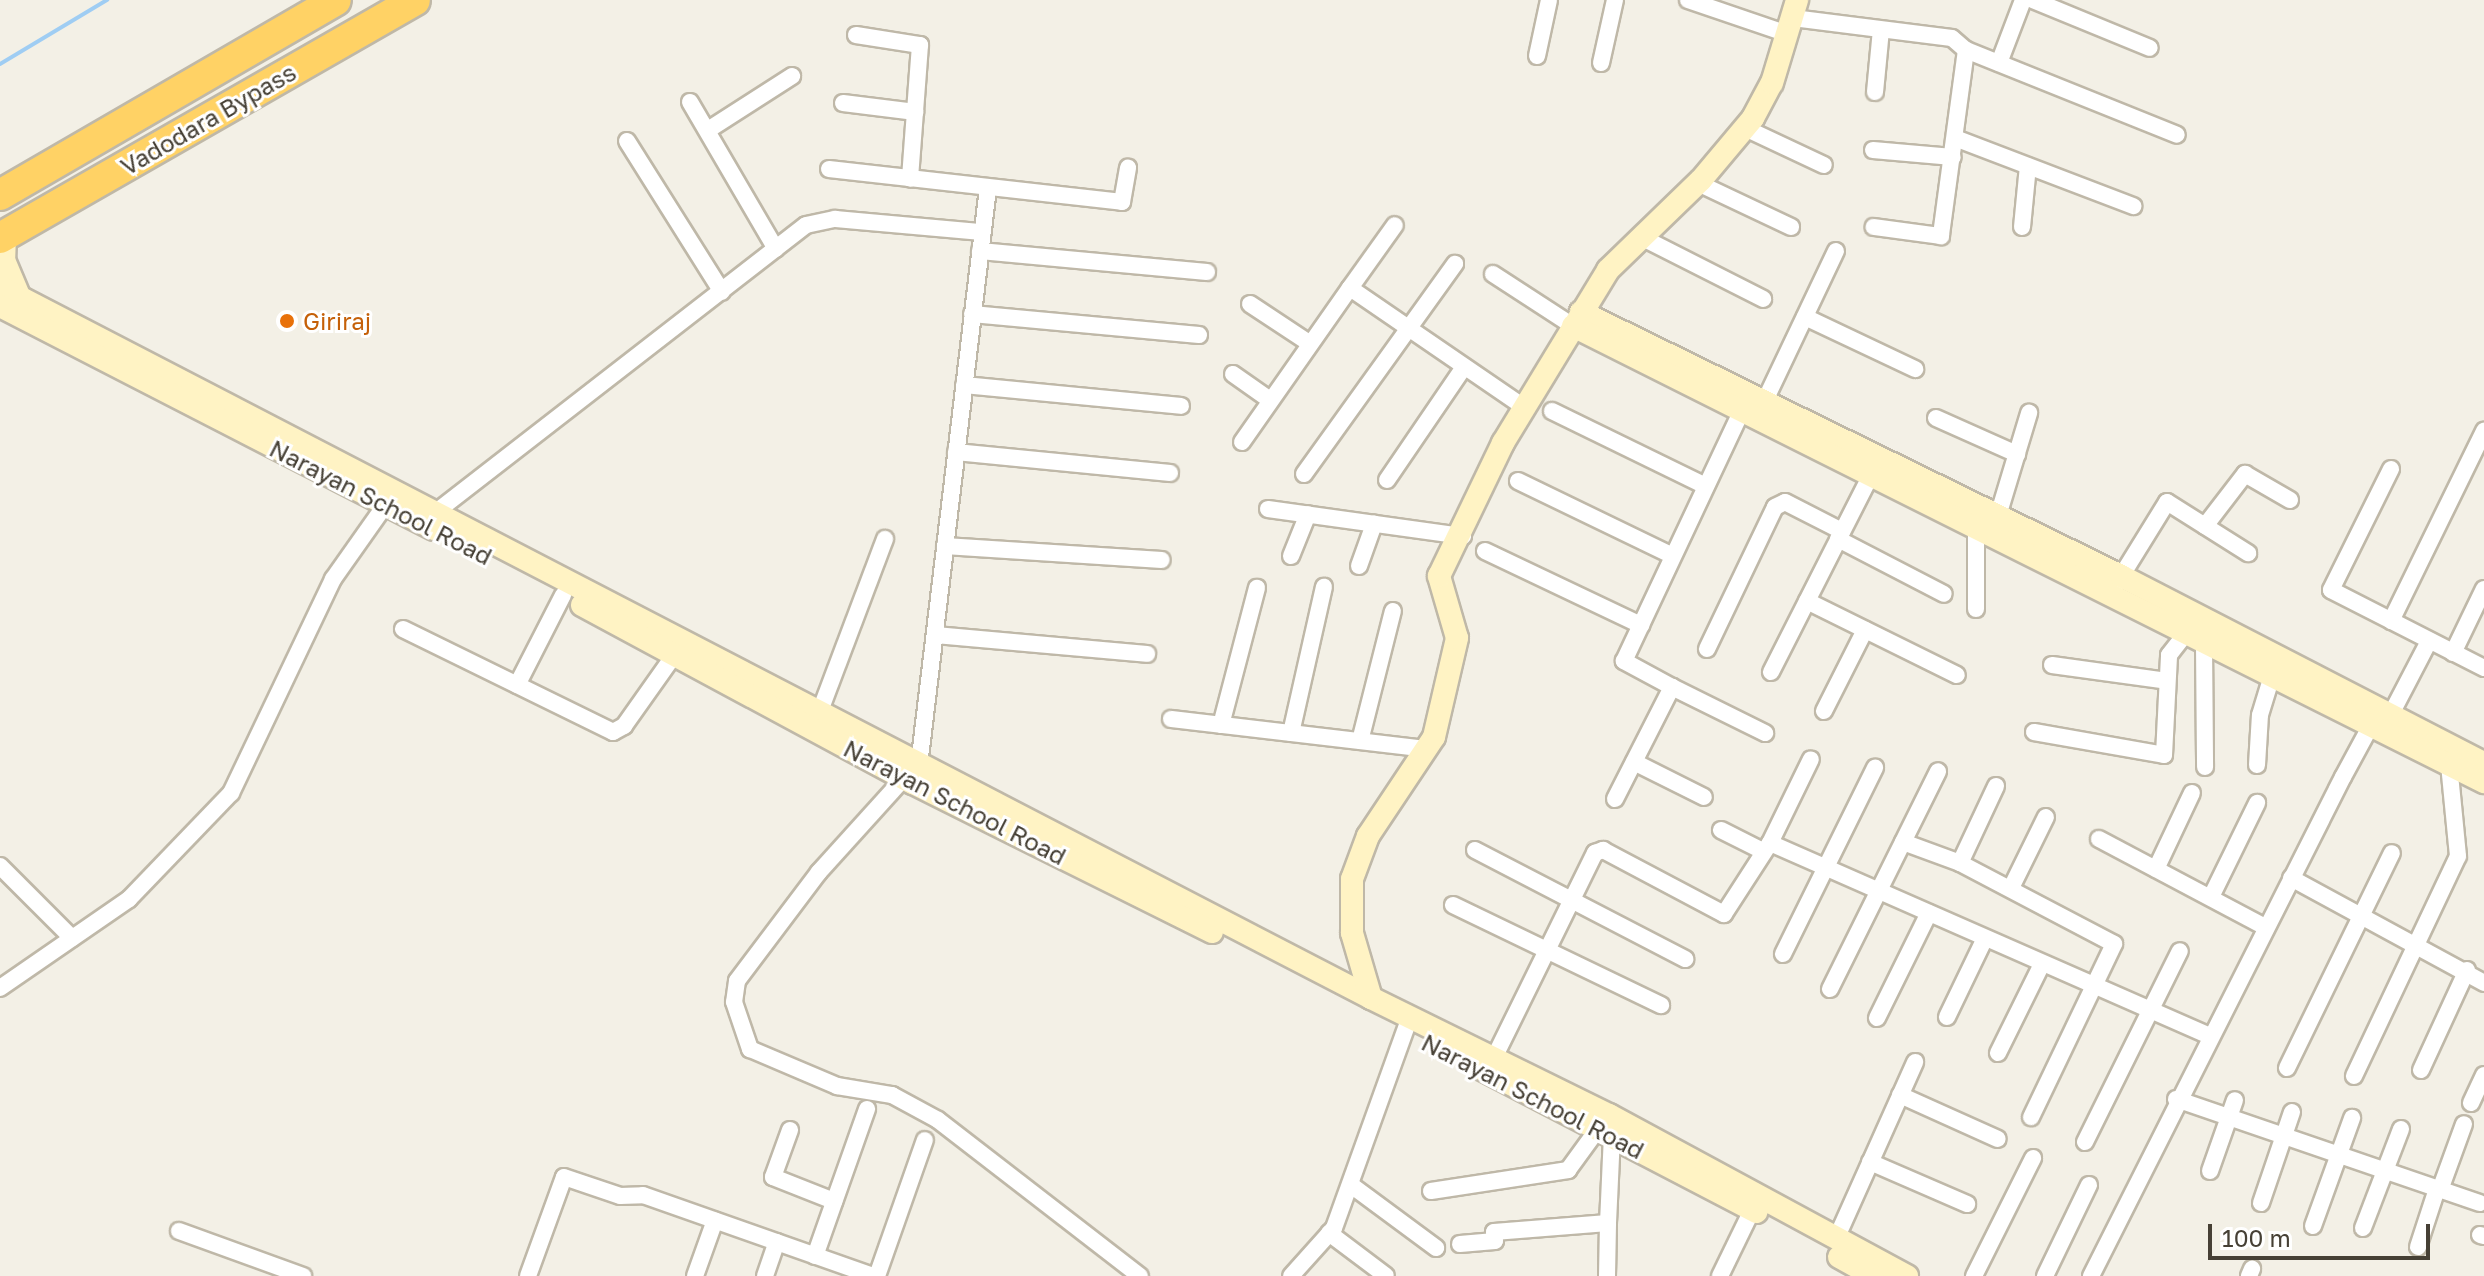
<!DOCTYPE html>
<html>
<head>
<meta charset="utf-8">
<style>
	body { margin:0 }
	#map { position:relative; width:2484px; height:1276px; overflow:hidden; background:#f3f0e6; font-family:"Golos Text",sans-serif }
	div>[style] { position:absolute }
	.stream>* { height:4px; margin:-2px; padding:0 2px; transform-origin:2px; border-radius:2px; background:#9fcdf3 }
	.roads { filter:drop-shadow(2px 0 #bfb8a8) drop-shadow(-2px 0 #bfb8a8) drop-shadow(0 2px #bfb8a8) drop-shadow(0 -2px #bfb8a8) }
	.street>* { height:16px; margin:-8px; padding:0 8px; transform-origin:8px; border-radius:8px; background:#fff }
	.secondary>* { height:22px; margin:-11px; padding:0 11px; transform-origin:11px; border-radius:11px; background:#fff3c4 }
	.highway>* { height:30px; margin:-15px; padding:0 15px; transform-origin:15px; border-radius:15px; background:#ffd265 }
	.dots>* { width:22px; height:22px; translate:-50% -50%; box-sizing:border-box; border:4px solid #fff; border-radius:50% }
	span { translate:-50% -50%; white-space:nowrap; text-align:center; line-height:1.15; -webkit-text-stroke:6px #fff; paint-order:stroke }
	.street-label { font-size:24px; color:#464035 }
	.food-label { font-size:24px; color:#c56008 }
	.left { translate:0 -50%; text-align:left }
	.scale { position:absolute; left:2208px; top:1224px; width:222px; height:36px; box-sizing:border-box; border:4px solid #464035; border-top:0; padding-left:10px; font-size:24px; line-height:28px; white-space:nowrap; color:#464035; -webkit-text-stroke:6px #fff; paint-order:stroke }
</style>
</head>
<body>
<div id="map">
	<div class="stream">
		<div style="left:0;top:64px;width:125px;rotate:-30.9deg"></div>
	</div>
	<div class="roads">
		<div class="street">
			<div style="left:1688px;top:0;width:106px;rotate:18.8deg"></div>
			<div style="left:2033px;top:0;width:126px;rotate:22.3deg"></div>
			<div style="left:1793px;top:18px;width:160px;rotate:7.2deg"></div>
			<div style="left:1952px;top:38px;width:18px;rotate:41deg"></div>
			<div style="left:1966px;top:50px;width:188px;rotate:97.7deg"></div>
			<div style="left:1941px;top:236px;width:68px;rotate:-172.3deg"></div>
			<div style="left:856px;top:35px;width:65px;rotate:8.9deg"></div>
			<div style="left:920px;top:45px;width:134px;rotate:94.3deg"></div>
			<div style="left:1966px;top:50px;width:227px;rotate:21.9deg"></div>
			<div style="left:1537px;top:56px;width:57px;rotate:-77.9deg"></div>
			<div style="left:1601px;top:63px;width:65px;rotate:-77.5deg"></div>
			<div style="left:1999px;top:63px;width:67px;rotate:-69.1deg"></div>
			<div style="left:1875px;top:92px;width:62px;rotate:-84.5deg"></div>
			<div style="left:690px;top:102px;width:170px;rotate:59.7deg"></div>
			<div style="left:843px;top:103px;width:73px;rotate:7.1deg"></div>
			<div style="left:1745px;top:128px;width:87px;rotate:25.1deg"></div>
			<div style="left:708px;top:130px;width:100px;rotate:-32.7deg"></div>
			<div style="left:1955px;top:138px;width:191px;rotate:20.9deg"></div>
			<div style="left:627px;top:141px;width:178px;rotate:57.8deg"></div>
			<div style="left:1873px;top:150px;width:80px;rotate:5deg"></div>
			<div style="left:829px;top:169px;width:295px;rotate:6.4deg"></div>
			<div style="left:1122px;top:202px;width:35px;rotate:-80deg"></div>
			<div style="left:1698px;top:183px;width:103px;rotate:25.3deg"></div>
			<div style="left:2022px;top:227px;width:61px;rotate:-84.4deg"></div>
			<div style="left:1641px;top:237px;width:137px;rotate:26.9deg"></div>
			<div style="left:980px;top:251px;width:228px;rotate:5.3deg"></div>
			<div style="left:1493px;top:274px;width:95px;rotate:33deg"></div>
			<div style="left:1350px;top:288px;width:77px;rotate:-54.5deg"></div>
			<div style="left:1250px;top:304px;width:71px;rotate:33.5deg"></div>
			<div style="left:972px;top:314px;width:228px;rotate:5.3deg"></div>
			<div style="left:1805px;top:317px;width:122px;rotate:25.3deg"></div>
			<div style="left:1233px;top:374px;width:45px;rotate:35.1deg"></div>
			<div style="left:964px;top:385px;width:218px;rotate:5.5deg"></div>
			<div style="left:1552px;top:411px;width:171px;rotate:26deg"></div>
			<div style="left:1760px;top:411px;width:177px;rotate:-64.6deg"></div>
			<div style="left:1936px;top:418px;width:89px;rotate:24deg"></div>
			<div style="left:1242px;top:442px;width:188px;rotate:-55deg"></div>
			<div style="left:1350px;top:288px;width:212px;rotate:34.4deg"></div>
			<div style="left:956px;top:452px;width:215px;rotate:5.6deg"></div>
			<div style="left:2391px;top:469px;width:135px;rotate:116.4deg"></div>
			<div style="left:2331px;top:590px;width:172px;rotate:27deg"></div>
			<div style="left:1304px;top:474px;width:259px;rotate:-54.3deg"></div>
			<div style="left:1387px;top:480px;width:137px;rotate:-55.7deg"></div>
			<div style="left:1518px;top:481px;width:172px;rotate:25.8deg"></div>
			<div style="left:1268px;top:509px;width:197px;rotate:7.9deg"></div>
			<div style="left:436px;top:512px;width:468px;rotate:-37.8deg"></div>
			<div style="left:806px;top:225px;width:30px;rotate:-12deg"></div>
			<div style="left:835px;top:219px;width:148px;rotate:5.1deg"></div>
			<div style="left:1998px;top:516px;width:108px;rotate:-73.2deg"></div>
			<div style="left:2205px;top:526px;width:66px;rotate:-52.4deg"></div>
			<div style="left:2245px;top:474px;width:52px;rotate:30deg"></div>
			<div style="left:1838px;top:539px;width:119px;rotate:27.4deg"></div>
			<div style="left:945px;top:546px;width:217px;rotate:3.7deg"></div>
			<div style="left:1485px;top:551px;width:173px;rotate:25.4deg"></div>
			<div style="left:1291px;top:556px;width:45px;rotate:-68deg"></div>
			<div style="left:1359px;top:566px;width:45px;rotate:-70.3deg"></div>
			<div style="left:2117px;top:583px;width:95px;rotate:-58.3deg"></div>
			<div style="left:2167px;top:502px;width:96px;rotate:32.2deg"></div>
			<div style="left:1807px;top:601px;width:167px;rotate:26.3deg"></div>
			<div style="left:1976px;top:609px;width:85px;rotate:-90deg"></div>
			<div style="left:2391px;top:621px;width:212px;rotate:-63.9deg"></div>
			<div style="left:403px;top:629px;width:234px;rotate:26.1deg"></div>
			<div style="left:613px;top:732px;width:13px;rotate:-29deg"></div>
			<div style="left:624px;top:726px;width:88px;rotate:-54.7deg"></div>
			<div style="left:935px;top:635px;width:213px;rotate:5.1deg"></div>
			<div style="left:2204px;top:645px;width:122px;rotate:89.5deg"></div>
			<div style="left:1707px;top:649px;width:157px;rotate:-64.4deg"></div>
			<div style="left:1775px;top:507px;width:11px;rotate:-27deg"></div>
			<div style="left:1785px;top:502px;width:64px;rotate:27deg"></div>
			<div style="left:2453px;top:653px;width:71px;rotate:-64.2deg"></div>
			<div style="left:2052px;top:665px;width:116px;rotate:7.9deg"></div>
			<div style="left:1771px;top:672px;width:230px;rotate:-63.1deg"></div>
			<div style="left:517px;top:685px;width:101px;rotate:-62.9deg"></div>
			<div style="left:1672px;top:687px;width:104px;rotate:26.3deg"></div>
			<div style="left:820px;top:711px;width:184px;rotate:-69.3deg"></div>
			<div style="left:1824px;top:711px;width:91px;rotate:-63.2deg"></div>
			<div style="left:1171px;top:719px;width:257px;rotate:6.7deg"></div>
			<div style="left:1221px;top:725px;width:142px;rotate:-75.3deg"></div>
			<div style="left:2034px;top:732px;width:132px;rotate:10deg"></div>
			<div style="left:2164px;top:755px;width:100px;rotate:-87.1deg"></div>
			<div style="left:2169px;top:655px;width:24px;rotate:-52deg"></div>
			<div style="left:1291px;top:733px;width:150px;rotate:-77.3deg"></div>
			<div style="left:1360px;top:741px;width:134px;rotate:-75.8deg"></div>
			<div style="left:1634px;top:762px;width:78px;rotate:26.6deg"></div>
			<div style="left:2257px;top:765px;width:50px;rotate:-86.6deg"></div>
			<div style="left:2260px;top:715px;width:38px;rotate:-73deg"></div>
			<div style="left:918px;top:774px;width:590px;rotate:-83.19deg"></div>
			<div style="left:904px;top:778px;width:127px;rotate:132.1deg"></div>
			<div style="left:819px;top:872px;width:136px;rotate:127deg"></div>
			<div style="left:737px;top:981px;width:21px;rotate:98deg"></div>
			<div style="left:734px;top:1002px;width:50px;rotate:71.2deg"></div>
			<div style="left:750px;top:1049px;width:95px;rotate:23deg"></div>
			<div style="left:837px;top:1086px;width:56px;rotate:9.3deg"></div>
			<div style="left:892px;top:1095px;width:52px;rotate:28.5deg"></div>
			<div style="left:938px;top:1120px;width:255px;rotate:37.7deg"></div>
			<div style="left:1615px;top:799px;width:126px;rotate:-63deg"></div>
			<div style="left:1672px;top:687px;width:55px;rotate:-151.6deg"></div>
			<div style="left:1624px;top:661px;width:284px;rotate:-64.8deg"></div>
			<div style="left:1721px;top:830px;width:47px;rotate:26.6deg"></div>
			<div style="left:2099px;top:839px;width:188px;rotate:27.9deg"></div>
			<div style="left:1903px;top:842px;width:61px;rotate:20.2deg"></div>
			<div style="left:1960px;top:863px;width:174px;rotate:27.7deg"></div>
			<div style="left:2114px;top:944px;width:192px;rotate:115.6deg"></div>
			<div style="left:1770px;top:843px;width:93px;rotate:-64deg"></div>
			<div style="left:1475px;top:850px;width:237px;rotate:27.4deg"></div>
			<div style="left:1960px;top:863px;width:85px;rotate:-64.9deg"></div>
			<div style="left:0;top:866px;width:102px;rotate:45deg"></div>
			<div style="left:2156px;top:869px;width:84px;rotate:-64.7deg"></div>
			<div style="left:2291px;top:878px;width:220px;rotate:28.5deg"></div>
			<div style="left:2011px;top:888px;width:79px;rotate:-63.8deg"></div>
			<div style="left:2211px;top:897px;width:105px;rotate:-63.9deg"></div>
			<div style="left:1453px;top:905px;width:231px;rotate:25.7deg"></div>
			<div style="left:1783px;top:954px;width:208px;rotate:-63.7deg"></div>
			<div style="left:0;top:988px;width:157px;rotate:-34.6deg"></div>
			<div style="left:129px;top:899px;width:147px;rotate:-46.1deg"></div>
			<div style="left:231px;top:793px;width:237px;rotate:-64.5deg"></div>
			<div style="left:333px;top:579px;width:92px;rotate:-54.8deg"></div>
			<div style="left:1830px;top:989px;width:243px;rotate:-63.6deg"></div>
			<div style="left:1947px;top:1017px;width:85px;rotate:-64.3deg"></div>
			<div style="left:1877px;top:1018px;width:117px;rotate:-63.7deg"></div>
			<div style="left:1998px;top:1053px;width:97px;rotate:-63.7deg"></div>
			<div style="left:1494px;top:1058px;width:229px;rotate:-63.8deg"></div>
			<div style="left:1595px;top:853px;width:9px;rotate:-21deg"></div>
			<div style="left:1603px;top:850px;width:137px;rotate:27.9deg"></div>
			<div style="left:1724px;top:914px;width:85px;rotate:-57.1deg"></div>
			<div style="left:1770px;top:843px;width:480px;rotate:23.7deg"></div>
			<div style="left:2287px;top:1068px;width:239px;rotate:-64deg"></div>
			<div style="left:2421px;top:1070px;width:110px;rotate:-65.3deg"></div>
			<div style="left:2354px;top:1076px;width:243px;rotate:-64.7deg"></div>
			<div style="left:2458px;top:856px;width:91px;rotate:-95.6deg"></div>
			<div style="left:1900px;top:1095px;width:107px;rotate:24.2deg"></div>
			<div style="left:2176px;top:1099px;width:321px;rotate:18.9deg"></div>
			<div style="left:2471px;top:1103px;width:31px;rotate:-65deg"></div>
			<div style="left:790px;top:1130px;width:50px;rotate:109.9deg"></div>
			<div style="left:773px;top:1177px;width:66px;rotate:21.5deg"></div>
			<div style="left:2085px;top:1142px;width:213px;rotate:-63.6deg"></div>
			<div style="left:1870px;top:1162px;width:106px;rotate:23.4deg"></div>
			<div style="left:2210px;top:1171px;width:75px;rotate:-70.6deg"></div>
			<div style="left:1351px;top:1185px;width:106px;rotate:36.5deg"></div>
			<div style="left:2440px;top:1190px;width:70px;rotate:-70deg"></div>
			<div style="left:1431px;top:1191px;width:139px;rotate:-8.7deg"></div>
			<div style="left:1568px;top:1170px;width:59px;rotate:-53.9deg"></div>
			<div style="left:2261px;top:1203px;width:96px;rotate:-71.2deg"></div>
			<div style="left:2313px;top:1226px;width:115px;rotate:-70.1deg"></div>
			<div style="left:2363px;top:1228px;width:106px;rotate:-69deg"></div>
			<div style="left:179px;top:1231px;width:132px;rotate:19.9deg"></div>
			<div style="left:1329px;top:1233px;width:71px;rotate:37deg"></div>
			<div style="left:2480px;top:1235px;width:4px;rotate:14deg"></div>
			<div style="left:1836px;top:1239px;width:194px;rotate:-65.9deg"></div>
			<div style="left:1460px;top:1244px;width:35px;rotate:-5deg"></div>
			<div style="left:1495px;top:1241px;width:9px;rotate:-96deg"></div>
			<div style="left:1494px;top:1232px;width:114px;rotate:-4.5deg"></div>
			<div style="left:1608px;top:1223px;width:87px;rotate:-87.4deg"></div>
			<div style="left:2418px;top:1247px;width:61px;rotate:-71.9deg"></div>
			<div style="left:815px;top:1256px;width:156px;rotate:-70.5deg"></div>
			<div style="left:528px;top:1276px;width:105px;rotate:-70deg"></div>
			<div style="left:564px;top:1177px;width:59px;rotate:18.7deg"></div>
			<div style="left:620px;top:1196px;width:23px;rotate:-2deg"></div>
			<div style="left:643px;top:1195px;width:244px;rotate:19.4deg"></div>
			<div style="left:695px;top:1276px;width:59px;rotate:-70.3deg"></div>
			<div style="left:765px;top:1276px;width:36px;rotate:-71deg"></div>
			<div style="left:877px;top:1276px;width:144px;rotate:-70.6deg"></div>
			<div style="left:1291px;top:1276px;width:64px;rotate:-48.1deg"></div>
			<div style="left:1334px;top:1228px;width:224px;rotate:-70.2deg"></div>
			<div style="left:1607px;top:1276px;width:53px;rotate:-88.9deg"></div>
			<div style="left:1720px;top:1276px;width:73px;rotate:-64.1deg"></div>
			<div style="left:1974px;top:1276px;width:132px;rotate:-63.4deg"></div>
			<div style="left:2045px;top:1276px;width:101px;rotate:-64.2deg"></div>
			<div style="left:2091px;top:1276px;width:559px;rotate:-63.21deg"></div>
			<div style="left:2343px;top:777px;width:57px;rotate:-61.6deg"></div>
			<div style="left:2370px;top:727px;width:23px;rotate:-29deg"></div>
			<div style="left:2390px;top:716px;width:85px;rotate:-62.5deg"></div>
			<div style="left:2249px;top:1276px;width:8px;rotate:-67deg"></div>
		</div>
		<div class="secondary">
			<div style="left:5px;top:235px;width:25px;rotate:92deg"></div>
			<div style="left:4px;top:260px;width:41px;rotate:67.2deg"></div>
			<div style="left:0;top:287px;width:1544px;rotate:27.41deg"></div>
			<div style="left:1371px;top:998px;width:265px;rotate:26.2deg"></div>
			<div style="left:1609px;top:1115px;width:339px;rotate:28.4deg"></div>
			<div style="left:0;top:306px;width:488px;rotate:27.2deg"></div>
			<div style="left:1581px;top:312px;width:601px;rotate:26.05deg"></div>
			<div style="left:2121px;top:576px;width:408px;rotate:27.3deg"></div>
			<div style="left:1573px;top:326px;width:1019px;rotate:26.59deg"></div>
			<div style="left:582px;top:605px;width:376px;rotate:28.3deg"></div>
			<div style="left:913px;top:783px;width:334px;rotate:26.5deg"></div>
			<div style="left:1371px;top:998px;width:68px;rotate:-106.3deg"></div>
			<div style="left:1352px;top:933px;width:54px;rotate:-90deg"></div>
			<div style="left:1352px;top:879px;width:46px;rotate:-69.6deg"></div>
			<div style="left:1368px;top:836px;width:119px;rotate:-56.3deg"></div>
			<div style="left:1434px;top:737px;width:102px;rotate:-76.9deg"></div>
			<div style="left:1457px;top:638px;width:65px;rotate:-106.2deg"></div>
			<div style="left:1439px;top:576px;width:148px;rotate:-64.3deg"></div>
			<div style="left:1503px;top:443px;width:202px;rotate:-58.7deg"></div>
			<div style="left:1608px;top:270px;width:129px;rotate:-44.1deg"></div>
			<div style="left:1701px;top:180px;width:81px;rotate:-50deg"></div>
			<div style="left:1753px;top:118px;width:40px;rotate:-62deg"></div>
			<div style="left:1772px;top:83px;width:87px;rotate:-73.2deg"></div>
			<div style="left:1478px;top:1067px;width:314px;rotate:27.5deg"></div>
			<div style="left:1839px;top:1257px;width:39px;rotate:29deg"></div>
		</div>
		<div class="highway">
			<div style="left:0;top:195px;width:388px;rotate:-30.1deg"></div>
			<div style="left:0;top:238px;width:478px;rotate:-29.8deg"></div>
		</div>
	</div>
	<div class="dots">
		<div style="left:287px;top:321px;background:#e8710a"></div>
	</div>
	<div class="street-label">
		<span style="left:208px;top:119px;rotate:-30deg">Vadodara Bypass</span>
		<span style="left:381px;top:502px;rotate:27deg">Narayan School Road</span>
		<span style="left:955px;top:802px;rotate:27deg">Narayan School Road</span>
		<span style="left:1533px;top:1096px;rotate:27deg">Narayan School Road</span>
	</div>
	<div class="food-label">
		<span class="left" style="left:303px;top:321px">Giriraj</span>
	</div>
	<div class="scale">100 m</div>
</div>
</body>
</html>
